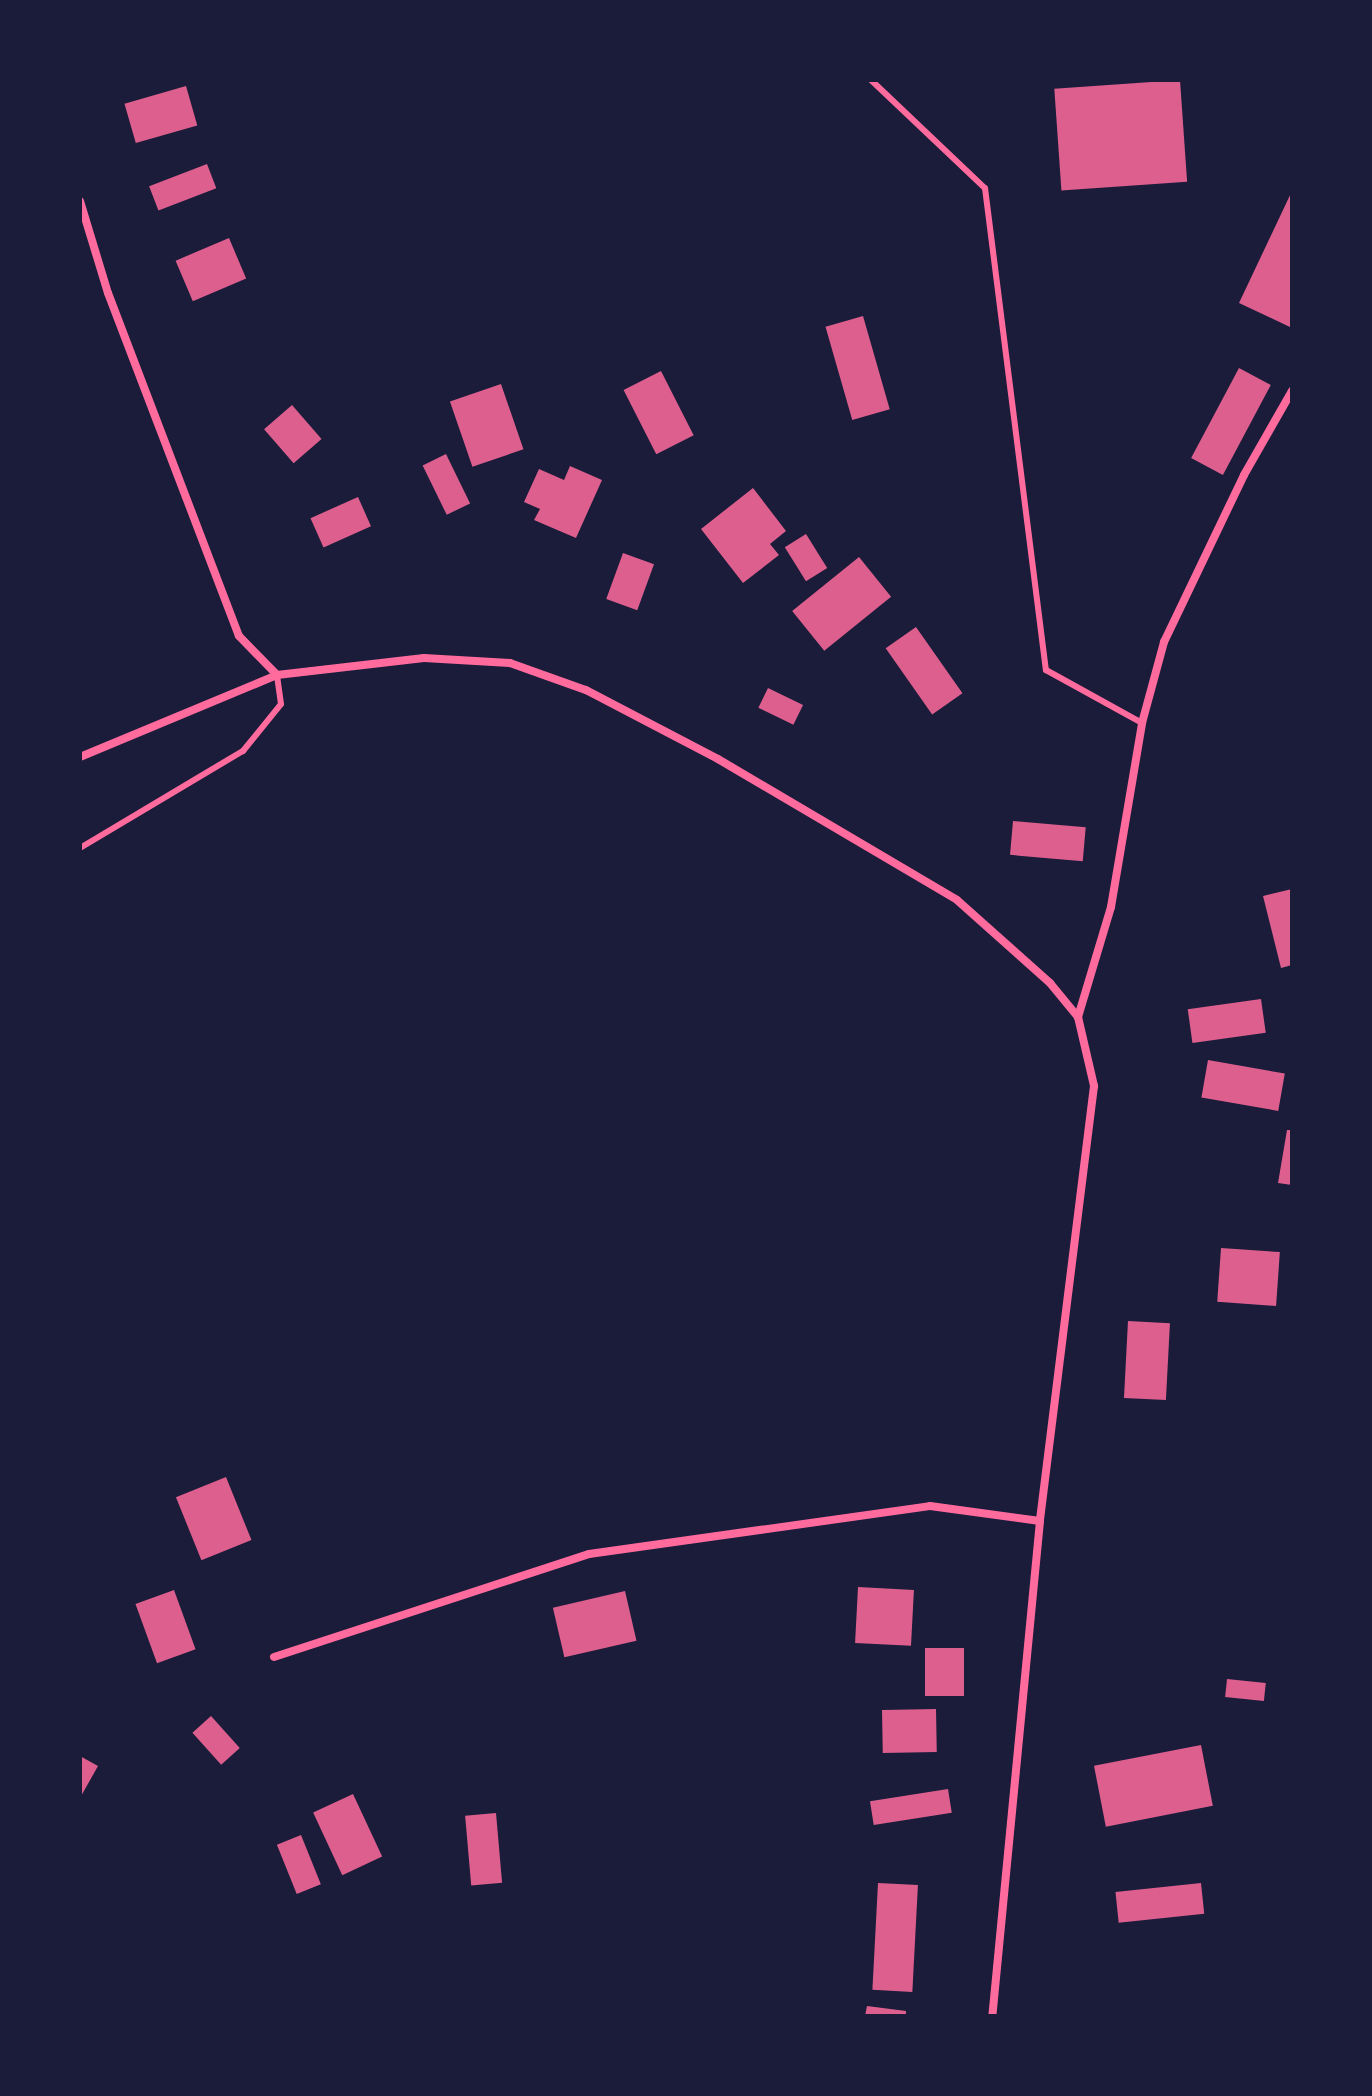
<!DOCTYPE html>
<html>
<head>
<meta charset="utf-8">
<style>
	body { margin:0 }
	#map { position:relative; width:1372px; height:2096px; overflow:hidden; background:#1b1b3a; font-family:"PT Sans Narrow",sans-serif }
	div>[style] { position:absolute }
	.building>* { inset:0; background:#dd5f8e; transform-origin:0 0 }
	.service>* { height:6px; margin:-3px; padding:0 3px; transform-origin:3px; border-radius:3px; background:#ff6b9d }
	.minor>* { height:8px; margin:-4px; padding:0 4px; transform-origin:4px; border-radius:4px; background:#ff6b9d }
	span { translate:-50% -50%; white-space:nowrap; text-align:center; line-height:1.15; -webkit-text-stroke:6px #1b1b3a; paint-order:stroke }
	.frame { position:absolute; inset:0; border:82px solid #1b1b3a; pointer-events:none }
</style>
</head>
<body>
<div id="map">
	<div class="building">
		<div style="left:1180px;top:80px;width:102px;height:126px;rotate:86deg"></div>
		<div style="left:186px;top:86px;width:41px;height:64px;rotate:74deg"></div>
		<div style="left:207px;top:164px;width:26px;height:62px;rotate:69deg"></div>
		<div style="clip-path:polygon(1292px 191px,1292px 328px,1239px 303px)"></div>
		<div style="left:229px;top:238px;width:44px;height:58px;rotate:67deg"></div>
		<div style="left:863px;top:316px;width:97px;height:39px;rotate:74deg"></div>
		<div style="left:1239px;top:368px;width:36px;height:102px;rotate:28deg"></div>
		<div style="left:661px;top:371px;width:72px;height:42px;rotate:63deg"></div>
		<div style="left:501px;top:384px;width:69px;height:54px;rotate:71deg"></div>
		<div style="left:292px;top:405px;width:45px;height:37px;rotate:49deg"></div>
		<div style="left:446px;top:454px;width:55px;height:26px;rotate:64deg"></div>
		<div style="clip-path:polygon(570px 466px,602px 480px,576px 538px,534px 520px,540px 509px,524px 502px,539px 469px,564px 480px)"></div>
		<div style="clip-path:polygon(753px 488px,786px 531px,770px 544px,779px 555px,743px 583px,701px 529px)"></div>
		<div style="left:358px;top:497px;width:32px;height:52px;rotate:66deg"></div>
		<div style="left:806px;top:534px;width:40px;height:25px;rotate:58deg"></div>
		<div style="left:623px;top:553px;width:33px;height:49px;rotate:20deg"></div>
		<div style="left:859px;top:557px;width:51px;height:86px;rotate:51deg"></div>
		<div style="left:916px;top:627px;width:81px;height:37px;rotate:55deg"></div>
		<div style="left:768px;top:688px;width:39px;height:22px;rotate:26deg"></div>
		<div style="left:1013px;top:821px;width:73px;height:34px;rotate:5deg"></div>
		<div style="clip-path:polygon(1292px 889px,1292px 965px,1281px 968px,1263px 896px)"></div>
		<div style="left:1261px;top:999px;width:34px;height:74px;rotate:82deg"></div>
		<div style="left:1208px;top:1060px;width:78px;height:38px;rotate:10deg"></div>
		<div style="clip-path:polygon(1287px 1130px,1292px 1130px,1292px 1185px,1278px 1183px)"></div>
		<div style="left:1221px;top:1248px;width:59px;height:54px;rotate:4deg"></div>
		<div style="left:1128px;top:1321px;width:42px;height:77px;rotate:3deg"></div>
		<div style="left:226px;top:1477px;width:68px;height:54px;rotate:68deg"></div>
		<div style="left:858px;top:1587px;width:56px;height:56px;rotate:3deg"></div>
		<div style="left:174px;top:1590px;width:63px;height:41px;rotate:70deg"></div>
		<div style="left:625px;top:1591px;width:51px;height:74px;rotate:77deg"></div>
		<div style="left:925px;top:1648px;width:39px;height:48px"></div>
		<div style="left:1227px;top:1679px;width:39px;height:18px;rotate:6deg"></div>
		<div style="left:936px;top:1709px;width:43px;height:54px;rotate:89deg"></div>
		<div style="left:211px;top:1716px;width:43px;height:25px;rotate:48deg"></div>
		<div style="left:1201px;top:1745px;width:62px;height:109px;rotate:79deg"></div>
		<div style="clip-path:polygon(80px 1756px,98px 1766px,80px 1798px)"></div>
		<div style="left:948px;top:1789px;width:24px;height:79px;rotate:81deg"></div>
		<div style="left:353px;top:1794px;width:69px;height:44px;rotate:65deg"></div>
		<div style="left:496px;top:1813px;width:70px;height:31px;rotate:85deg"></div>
		<div style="left:301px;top:1835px;width:53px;height:26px;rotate:68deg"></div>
		<div style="left:878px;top:1883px;width:40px;height:107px;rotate:3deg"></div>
		<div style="left:1201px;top:1883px;width:31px;height:86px;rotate:84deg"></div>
		<div style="clip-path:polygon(867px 2006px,906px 2011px,906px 2016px,865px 2016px)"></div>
	</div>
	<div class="service">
		<div style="left:871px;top:80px;width:157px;rotate:43.5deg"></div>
		<div style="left:985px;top:188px;width:486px;rotate:82.8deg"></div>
		<div style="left:1046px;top:670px;width:110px;rotate:28.9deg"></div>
		<div style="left:80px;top:848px;width:190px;rotate:-30.8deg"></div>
		<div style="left:243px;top:751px;width:60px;rotate:-51deg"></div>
		<div style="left:281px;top:704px;width:29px;rotate:-98deg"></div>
	</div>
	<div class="minor">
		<div style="left:80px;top:201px;width:96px;rotate:73.1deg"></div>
		<div style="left:108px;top:293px;width:367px;rotate:69.1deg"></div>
		<div style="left:239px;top:636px;width:54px;rotate:45.7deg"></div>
		<div style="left:277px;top:675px;width:148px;rotate:-6.6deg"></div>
		<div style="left:424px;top:658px;width:86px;rotate:3.3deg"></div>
		<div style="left:510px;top:663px;width:81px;rotate:19.6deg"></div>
		<div style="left:586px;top:690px;width:149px;rotate:27.6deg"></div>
		<div style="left:718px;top:759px;width:277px;rotate:30.5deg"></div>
		<div style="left:957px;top:900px;width:125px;rotate:41.7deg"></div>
		<div style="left:1050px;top:983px;width:44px;rotate:50.5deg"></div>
		<div style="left:1078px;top:1017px;width:71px;rotate:76.9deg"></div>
		<div style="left:1094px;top:1086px;width:438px;rotate:97.1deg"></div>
		<div style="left:1040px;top:1521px;width:497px;rotate:95.5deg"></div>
		<div style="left:80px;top:757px;width:213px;rotate:-22.6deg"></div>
		<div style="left:1078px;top:1017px;width:115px;rotate:-73.3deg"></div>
		<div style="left:1111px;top:907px;width:187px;rotate:-80.4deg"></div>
		<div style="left:1142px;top:723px;width:84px;rotate:-74.8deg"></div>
		<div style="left:1164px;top:642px;width:185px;rotate:-64.4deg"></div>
		<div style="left:1244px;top:475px;width:97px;rotate:-60.3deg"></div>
		<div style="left:274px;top:1657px;width:331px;rotate:-18.1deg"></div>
		<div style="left:589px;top:1554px;width:344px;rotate:-8deg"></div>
		<div style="left:930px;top:1506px;width:111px;rotate:7.8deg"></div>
	</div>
	<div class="frame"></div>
</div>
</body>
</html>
